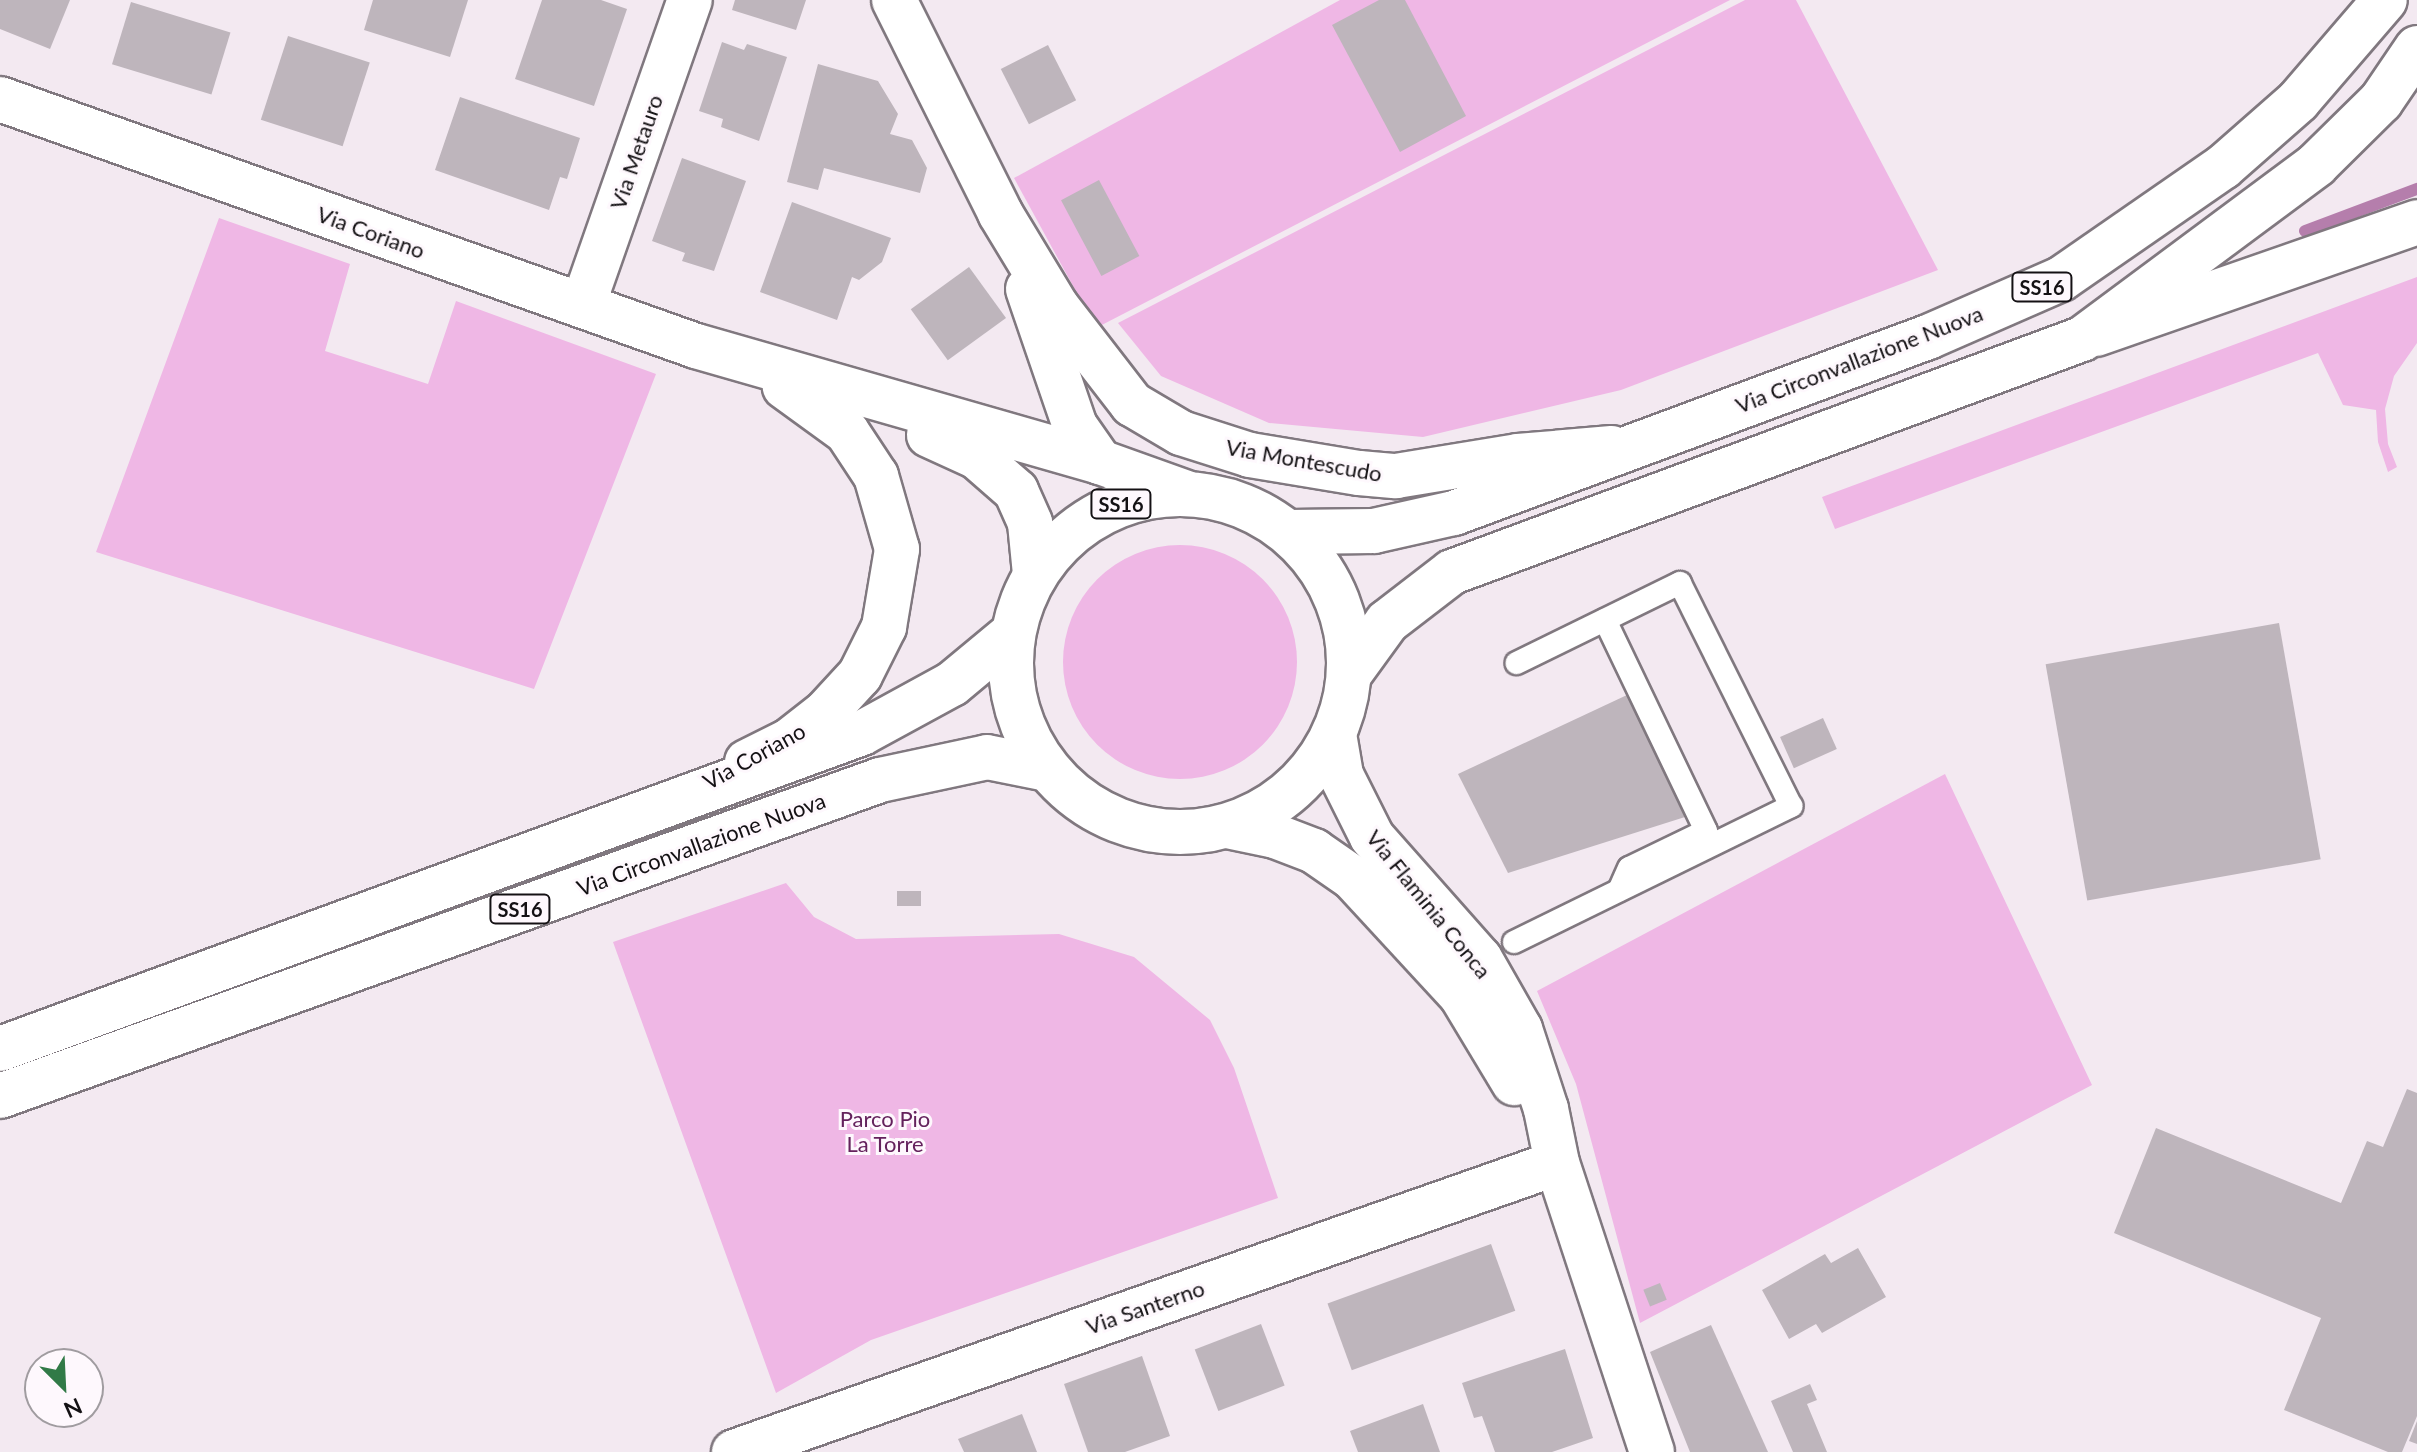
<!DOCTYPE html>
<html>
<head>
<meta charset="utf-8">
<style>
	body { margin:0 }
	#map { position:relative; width:2417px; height:1452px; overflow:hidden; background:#f3e9f1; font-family:Lato,sans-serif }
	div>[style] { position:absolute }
	.green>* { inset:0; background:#efb7e5 }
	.round { border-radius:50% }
	.stream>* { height:12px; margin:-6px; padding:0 6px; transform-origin:6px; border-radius:6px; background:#b57eac }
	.building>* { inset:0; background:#beb5bc; transform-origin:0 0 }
	.roads { filter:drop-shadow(2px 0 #80787f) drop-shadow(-2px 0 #80787f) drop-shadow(0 2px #80787f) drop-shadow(0 -2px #80787f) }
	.service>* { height:22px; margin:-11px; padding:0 11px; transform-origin:11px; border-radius:11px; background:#fff }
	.minor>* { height:44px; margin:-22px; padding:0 22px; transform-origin:22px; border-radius:22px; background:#fff }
	.tertiary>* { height:44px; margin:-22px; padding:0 22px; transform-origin:22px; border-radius:22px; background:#fff }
	.secondary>* { height:44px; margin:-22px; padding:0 22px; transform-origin:22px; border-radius:22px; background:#fff }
	.primary>* { height:44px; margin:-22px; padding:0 22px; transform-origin:22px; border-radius:22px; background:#fff }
	.primary>.ring { margin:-22px; padding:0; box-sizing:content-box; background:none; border:44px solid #fff; border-radius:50% }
	span { translate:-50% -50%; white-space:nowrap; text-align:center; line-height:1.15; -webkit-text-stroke:6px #fef8fd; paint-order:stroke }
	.shield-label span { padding:2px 6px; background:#fef8fd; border:2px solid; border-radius:6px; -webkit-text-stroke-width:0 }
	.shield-label { font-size:20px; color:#141114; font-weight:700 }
	.street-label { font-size:22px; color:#141114 }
	.park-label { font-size:22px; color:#64215c }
	.north { position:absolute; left:24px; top:1348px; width:80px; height:80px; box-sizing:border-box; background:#fef8fd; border:2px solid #a09ca0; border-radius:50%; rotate:156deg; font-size:22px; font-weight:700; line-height:32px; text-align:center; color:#141114 }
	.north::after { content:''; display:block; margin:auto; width:28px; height:36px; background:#317a47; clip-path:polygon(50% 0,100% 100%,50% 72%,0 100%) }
</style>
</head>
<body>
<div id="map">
	<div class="green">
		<div style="clip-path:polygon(1340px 0,1730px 0,1096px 328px,1014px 178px)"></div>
		<div style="clip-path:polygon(1745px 0,1796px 0,1938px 270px,1621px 390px,1423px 437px,1269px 423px,1161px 376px,1118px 323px)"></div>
		<div style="clip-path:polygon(219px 218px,350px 264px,325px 351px,428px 384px,456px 301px,656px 374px,534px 689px,96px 552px)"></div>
		<div style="clip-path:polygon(2417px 277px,2417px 343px,2394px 376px,2385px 409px,2388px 444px,2397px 467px,2388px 472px,2378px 442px,2376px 410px,2343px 405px,2318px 353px,1835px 529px,1822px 497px)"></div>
		<div class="round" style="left:1063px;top:545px;width:234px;height:234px"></div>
		<div style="clip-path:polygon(1945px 774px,2092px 1085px,1640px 1323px,1576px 1084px,1537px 991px)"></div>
		<div style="clip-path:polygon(786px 883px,814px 917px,856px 939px,1059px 934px,1134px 957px,1210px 1020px,1234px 1068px,1278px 1198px,871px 1340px,776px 1393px,613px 942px)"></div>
	</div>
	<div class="stream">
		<div style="left:2305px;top:231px;width:120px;rotate:-20.6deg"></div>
	</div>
	<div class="building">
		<div style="clip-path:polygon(0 0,70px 0,50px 49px,0 29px)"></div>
		<div style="clip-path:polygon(373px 0,468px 0,450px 57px,364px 30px)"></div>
		<div style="clip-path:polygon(542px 0,601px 0,627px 9px,594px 106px,515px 79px)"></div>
		<div style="clip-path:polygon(735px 0,806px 0,796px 30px,732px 10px)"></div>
		<div style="clip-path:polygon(1379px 0,1405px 0,1466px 116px,1400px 152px,1332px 25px)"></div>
		<div style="left:131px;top:2px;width:104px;height:65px;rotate:17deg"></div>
		<div style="left:288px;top:36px;width:86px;height:88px;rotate:18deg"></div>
		<div style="clip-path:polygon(722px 42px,744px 50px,747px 44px,787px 57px,759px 141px,721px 127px,723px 119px,699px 111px)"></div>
		<div style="left:1048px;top:45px;width:62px;height:53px;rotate:63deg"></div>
		<div style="clip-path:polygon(818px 64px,878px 81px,898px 114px,890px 134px,912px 140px,927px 168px,920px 193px,824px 168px,818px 190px,787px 182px)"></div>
		<div style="clip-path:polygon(460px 97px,580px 138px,567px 179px,560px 177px,549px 210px,435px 170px)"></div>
		<div style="clip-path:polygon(682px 158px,746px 181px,714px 271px,682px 261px,685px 253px,652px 241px)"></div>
		<div style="left:1099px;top:180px;width:86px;height:43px;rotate:62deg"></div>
		<div style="clip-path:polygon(792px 202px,891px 238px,882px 262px,859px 280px,852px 277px,837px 320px,760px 292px)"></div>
		<div style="left:969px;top:267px;width:63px;height:72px;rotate:54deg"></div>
		<div style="left:2279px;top:623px;width:240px;height:237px;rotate:80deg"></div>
		<div style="clip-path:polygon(1627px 695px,1685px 817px,1508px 873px,1458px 774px)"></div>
		<div style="left:1823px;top:718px;width:34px;height:47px;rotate:66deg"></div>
		<div style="left:897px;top:891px;width:24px;height:15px"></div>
		<div style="clip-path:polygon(2407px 1089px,2417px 1093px,2417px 1416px,2402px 1452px,2388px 1452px,2284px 1410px,2321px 1318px,2114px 1233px,2156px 1128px,2341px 1203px,2367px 1141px,2383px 1147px)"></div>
		<div style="left:1491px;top:1244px;width:71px;height:174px;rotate:70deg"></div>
		<div style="clip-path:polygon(1858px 1248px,1886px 1297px,1822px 1333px,1816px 1324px,1789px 1339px,1762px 1290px,1825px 1254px,1831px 1263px)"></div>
		<div style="left:1660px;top:1283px;width:18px;height:18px;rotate:68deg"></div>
		<div style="left:1261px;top:1324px;width:66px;height:71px;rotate:69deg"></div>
		<div style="clip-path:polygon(1711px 1325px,1768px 1452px,1690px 1452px,1650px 1352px)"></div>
		<div style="clip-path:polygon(1565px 1349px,1593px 1438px,1552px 1452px,1495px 1452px,1482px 1416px,1474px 1418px,1462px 1383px)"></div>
		<div style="clip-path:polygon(1142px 1356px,1170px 1436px,1125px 1452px,1088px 1452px,1064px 1384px)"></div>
		<div style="clip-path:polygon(1810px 1384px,1817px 1400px,1807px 1404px,1827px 1452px,1793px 1452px,1771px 1401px)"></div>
		<div style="clip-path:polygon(1423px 1404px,1440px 1452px,1358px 1452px,1350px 1431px)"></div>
		<div style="clip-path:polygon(1022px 1414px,1037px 1452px,964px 1452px,958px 1439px)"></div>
		<div style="clip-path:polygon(2417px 1421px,2417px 1444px,2409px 1441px)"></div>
	</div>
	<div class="roads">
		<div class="service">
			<div style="left:1605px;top:620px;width:234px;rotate:64.4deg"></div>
			<div style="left:1706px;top:831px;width:85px;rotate:154.3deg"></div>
			<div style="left:1629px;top:868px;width:24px;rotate:114deg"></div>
			<div style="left:1514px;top:942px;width:309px;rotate:-26.1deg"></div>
			<div style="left:1791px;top:806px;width:249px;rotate:-116.5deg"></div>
			<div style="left:1680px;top:583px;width:182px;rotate:153.9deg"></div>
		</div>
		<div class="minor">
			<div style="left:583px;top:305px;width:323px;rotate:-70.7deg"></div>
			<div style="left:734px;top:1452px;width:872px;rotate:-19.35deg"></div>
		</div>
		<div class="tertiary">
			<div style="left:894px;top:0;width:238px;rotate:63.5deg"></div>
			<div style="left:1000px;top:213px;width:110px;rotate:58.8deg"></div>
			<div style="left:1057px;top:307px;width:123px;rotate:52.3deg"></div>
			<div style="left:1132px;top:404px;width:57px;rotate:30.6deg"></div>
			<div style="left:1181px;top:433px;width:72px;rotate:17.7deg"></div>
			<div style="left:1250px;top:455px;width:110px;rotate:9.4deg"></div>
			<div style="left:1359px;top:473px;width:37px;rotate:5deg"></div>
			<div style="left:1396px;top:476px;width:124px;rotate:-9.3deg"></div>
			<div style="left:1518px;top:456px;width:94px;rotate:-4.9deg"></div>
			<div style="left:1028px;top:289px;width:145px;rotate:71.1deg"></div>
			<div style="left:1075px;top:426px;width:44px;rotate:55.2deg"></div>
			<div style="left:1334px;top:734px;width:42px;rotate:80.3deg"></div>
			<div style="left:1341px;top:775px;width:69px;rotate:63.4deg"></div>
			<div style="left:1372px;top:837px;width:163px;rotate:48.5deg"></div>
			<div style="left:1480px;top:959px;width:81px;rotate:60.3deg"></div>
			<div style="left:1520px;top:1029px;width:84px;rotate:72deg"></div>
			<div style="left:1546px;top:1109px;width:55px;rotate:78.5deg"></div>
			<div style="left:1557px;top:1163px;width:304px;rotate:71.8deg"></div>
			<div style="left:1227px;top:826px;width:49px;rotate:11.8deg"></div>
			<div style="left:1275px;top:836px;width:42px;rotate:21deg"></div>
			<div style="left:1314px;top:851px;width:47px;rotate:34.7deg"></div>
			<div style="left:1353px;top:878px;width:159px;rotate:47.3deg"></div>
			<div style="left:1461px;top:995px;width:103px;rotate:58.9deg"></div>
		</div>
		<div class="secondary">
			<div style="left:0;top:99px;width:739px;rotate:19.54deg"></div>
			<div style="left:696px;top:346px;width:420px;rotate:16deg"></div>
			<div style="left:1100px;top:462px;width:92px;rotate:19.6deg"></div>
			<div style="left:2096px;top:334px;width:340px;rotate:-19.2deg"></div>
			<div style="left:929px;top:435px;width:53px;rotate:24.6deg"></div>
			<div style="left:977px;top:457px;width:52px;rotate:41.1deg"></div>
			<div style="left:1016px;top:491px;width:35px;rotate:66deg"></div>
			<div style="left:1030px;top:523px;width:51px;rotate:84.4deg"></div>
			<div style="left:747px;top:762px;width:47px;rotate:-26.6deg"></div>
			<div style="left:789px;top:741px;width:47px;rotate:-38.1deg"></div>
			<div style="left:826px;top:712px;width:50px;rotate:-47.4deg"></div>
			<div style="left:860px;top:675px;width:54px;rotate:-63.4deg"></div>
			<div style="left:884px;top:627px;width:79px;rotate:-80.5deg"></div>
			<div style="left:897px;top:549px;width:76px;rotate:-106deg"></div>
			<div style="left:876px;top:476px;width:53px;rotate:-123.4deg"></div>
			<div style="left:847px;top:432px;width:77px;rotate:-144deg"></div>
		</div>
		<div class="primary">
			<div class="ring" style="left:1011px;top:494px;width:294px;height:294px"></div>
			<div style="left:1289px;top:532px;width:85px;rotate:-0.7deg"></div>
			<div style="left:1374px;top:531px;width:82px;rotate:-12.7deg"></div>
			<div style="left:1454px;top:513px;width:506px;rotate:-20.37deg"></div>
			<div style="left:1928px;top:337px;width:145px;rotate:-23.6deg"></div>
			<div style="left:2061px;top:279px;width:197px;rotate:-34.7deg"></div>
			<div style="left:2223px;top:167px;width:100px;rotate:-41.3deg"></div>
			<div style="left:2298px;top:101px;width:133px;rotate:-49.3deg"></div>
			<div style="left:1350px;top:673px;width:63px;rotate:-54deg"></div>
			<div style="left:1387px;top:622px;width:82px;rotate:-37.6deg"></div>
			<div style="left:1452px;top:572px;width:672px;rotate:-20.3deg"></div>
			<div style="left:2082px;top:339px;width:292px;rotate:-36.6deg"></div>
			<div style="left:2316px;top:165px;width:91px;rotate:-44.6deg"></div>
			<div style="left:2381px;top:101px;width:64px;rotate:-55.8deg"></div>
			<div style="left:0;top:1049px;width:918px;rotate:-20.13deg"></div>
			<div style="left:862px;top:733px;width:102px;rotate:-28.6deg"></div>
			<div style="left:952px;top:684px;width:78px;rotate:-39.8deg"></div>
			<div style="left:0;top:1096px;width:935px;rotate:-19.75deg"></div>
			<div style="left:880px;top:780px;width:109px;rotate:-12.1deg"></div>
			<div style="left:987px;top:757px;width:61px;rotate:11.3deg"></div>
		</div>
	</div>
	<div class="shield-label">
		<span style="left:2042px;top:287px">SS16</span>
		<span style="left:1121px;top:504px">SS16</span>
		<span style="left:520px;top:909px">SS16</span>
	</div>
	<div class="street-label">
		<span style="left:636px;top:152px;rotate:-71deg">Via Metauro</span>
		<span style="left:371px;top:232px;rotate:20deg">Via Coriano</span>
		<span style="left:1859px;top:359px;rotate:-21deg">Via Circonvallazione Nuova</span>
		<span style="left:1304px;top:460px;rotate:10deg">Via Montescudo</span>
		<span style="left:754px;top:756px;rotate:-29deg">Via Coriano</span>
		<span style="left:701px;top:844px;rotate:-20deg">Via Circonvallazione Nuova</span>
		<span style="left:1429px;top:904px;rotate:51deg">Via Flaminia Conca</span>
		<span style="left:1145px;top:1307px;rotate:-19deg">Via Santerno</span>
	</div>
	<div class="park-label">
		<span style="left:885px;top:1131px">Parco Pio<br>La Torre</span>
	</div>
	<div class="north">N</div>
</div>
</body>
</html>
